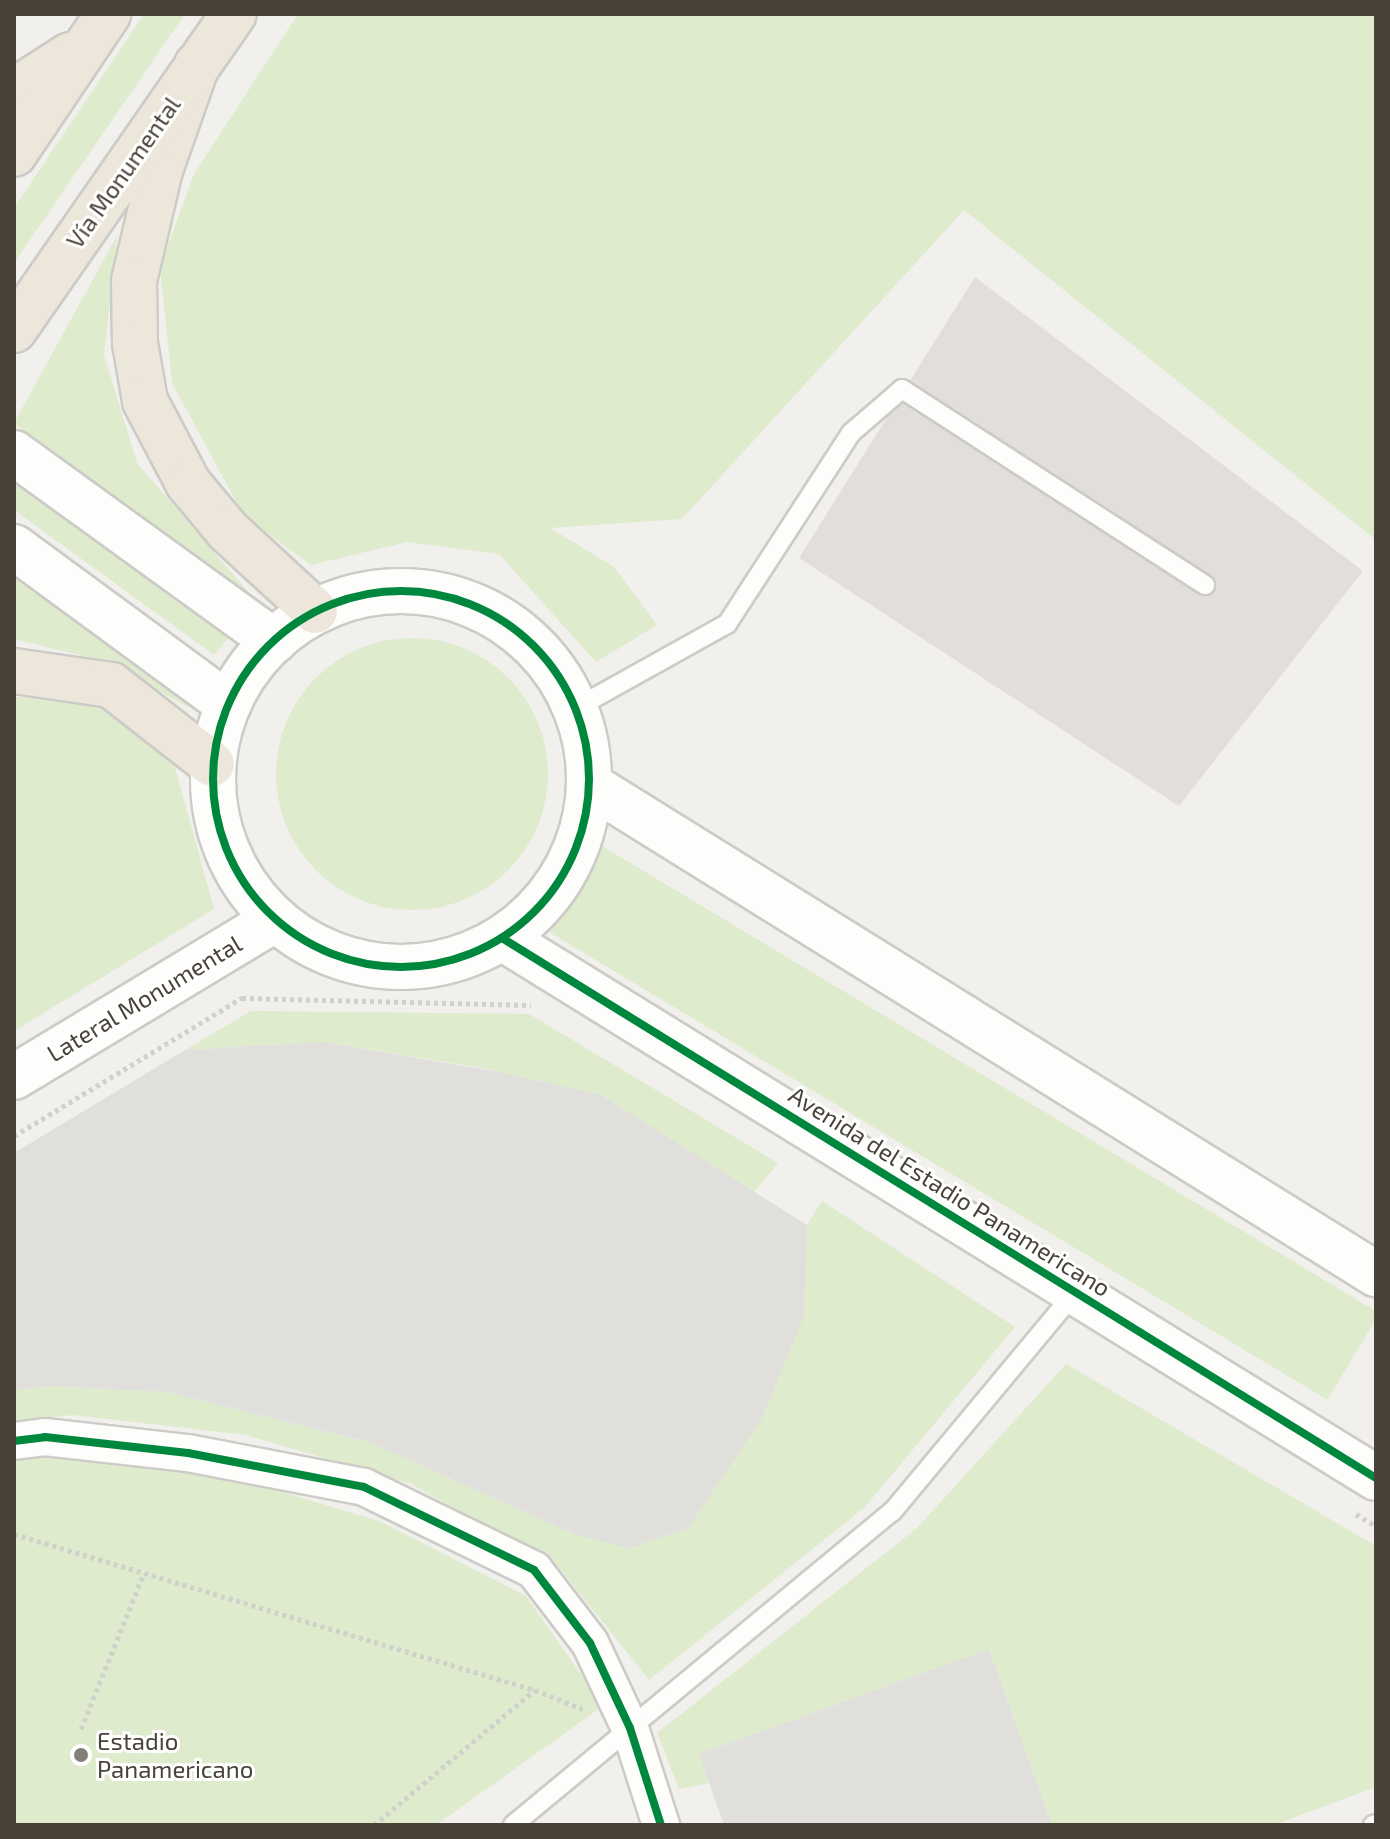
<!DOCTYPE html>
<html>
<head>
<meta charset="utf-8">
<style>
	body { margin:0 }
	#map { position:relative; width:1390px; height:1839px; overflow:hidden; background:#f1f0ec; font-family:"Exo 2",sans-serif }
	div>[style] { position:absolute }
	.industrial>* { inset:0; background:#e2dfda }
	.green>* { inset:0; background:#deebcd; transform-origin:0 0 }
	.round { border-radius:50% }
	.parking>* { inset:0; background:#e1dfdc }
	.path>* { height:5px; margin-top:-2.5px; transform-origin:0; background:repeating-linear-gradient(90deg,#d1d0cb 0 4px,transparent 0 8px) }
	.roads { filter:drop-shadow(2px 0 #cdcbc7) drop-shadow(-2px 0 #cdcbc7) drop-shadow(0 2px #cdcbc7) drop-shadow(0 -2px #cdcbc7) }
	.service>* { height:18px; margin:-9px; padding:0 9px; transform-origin:9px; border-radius:9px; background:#fdfdfc }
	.minor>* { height:36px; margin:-18px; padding:0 18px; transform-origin:18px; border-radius:18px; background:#fdfdfc }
	.tertiary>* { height:44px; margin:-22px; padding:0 22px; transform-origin:22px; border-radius:22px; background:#fdfdfc }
	.tertiary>.ring { margin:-22px; padding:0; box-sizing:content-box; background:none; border:44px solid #fdfdfc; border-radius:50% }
	.motorway>* { height:44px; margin:-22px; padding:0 22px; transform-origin:22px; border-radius:22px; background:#ece7da }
	.cycleway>* { height:8px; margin:-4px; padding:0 4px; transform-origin:4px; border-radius:4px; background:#00873e }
	.cycleway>.ring { margin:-4px; padding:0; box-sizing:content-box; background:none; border:8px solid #00873e; border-radius:50% }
	.dots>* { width:22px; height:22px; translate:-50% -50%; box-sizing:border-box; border:4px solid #fff; border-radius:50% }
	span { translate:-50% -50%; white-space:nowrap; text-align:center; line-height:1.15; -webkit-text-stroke:6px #fff; paint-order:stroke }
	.street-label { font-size:24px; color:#484238 }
	.poi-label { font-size:24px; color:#484238 }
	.left { translate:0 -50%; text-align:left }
	.frame { position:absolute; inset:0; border:16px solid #484238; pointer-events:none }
</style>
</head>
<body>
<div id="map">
	<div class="industrial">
		<div style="clip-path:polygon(975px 277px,1363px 571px,1179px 806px,799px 558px)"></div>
	</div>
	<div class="green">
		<div style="clip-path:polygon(144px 14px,185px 14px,14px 263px,14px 208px)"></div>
		<div style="clip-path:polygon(298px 14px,1376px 14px,1376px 540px,964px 210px,682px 519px,550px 528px,614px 567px,657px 625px,596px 662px,499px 554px,407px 542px,311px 565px,244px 516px,172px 383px,160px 267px,194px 174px)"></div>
		<div style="clip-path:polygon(118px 234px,104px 355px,137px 463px,262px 608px,14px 423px)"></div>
		<div style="clip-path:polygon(14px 482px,230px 636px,214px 655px,14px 510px)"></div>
		<div style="clip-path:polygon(14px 578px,191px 695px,187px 707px,112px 663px,14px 639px)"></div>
		<div class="round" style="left:276px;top:638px;width:272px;height:272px"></div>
		<div style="clip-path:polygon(14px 697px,91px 700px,173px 760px,214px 909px,14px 1031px)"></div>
		<div style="left:602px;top:846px;width:907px;height:101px;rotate:31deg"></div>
		<div style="clip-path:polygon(251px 1011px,529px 1014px,778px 1163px,754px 1192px,601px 1095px,482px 1068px,322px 1042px,185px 1050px)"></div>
		<div style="clip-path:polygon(822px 1201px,1015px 1327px,865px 1507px,649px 1680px,557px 1565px,409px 1483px,246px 1435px,73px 1415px,14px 1421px,14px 1390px,51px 1386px,167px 1392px,372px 1443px,574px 1534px,804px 1316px,807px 1225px)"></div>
		<div style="clip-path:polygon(1066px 1364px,1376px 1546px,1376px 1787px,1274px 1825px,1052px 1825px,989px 1649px,699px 1754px,709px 1783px,679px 1789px,657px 1733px,917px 1528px)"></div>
		<div style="clip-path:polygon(14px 1455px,202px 1468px,379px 1521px,526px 1596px,603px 1706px,436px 1825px,14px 1825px)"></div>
	</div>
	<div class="parking">
		<div style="clip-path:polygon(322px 1042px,500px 1072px,601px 1095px,807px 1225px,804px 1316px,761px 1420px,688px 1528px,629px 1548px,574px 1534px,372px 1443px,167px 1392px,51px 1386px,14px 1390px,14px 1153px,185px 1050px)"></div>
		<div style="clip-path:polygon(989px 1649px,1052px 1825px,724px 1825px,699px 1754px)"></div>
	</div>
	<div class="path">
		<div style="left:14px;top:1136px;width:267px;rotate:-31.2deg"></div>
		<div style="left:242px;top:998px;width:289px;rotate:1.4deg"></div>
		<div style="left:1356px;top:1514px;width:23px;rotate:31deg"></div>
		<div style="left:14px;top:1534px;width:544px;rotate:16.67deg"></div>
		<div style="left:535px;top:1690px;width:51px;rotate:22deg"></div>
		<div style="left:81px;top:1729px;width:168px;rotate:-68deg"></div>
		<div style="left:374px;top:1825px;width:210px;rotate:-40deg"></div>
	</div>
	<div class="roads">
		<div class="service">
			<div style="left:576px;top:708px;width:173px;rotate:-29.1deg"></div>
			<div style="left:727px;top:624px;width:228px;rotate:-57deg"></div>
			<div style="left:851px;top:433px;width:67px;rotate:-40.8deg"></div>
			<div style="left:902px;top:389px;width:361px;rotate:32.9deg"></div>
			<div style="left:513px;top:1825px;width:492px;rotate:-39.6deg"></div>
			<div style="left:892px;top:1512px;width:286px;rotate:-50.2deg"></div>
			<div style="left:1373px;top:1825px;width:3px;rotate:-18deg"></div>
		</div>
		<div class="minor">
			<div style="left:14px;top:1441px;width:31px;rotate:-7deg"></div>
			<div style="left:45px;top:1437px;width:144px;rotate:6.4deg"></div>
			<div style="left:188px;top:1453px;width:179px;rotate:10.9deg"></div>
			<div style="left:364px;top:1487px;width:189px;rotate:26deg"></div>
			<div style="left:534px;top:1570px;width:92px;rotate:52.5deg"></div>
			<div style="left:590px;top:1643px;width:94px;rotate:64.8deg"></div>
			<div style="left:630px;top:1728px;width:102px;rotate:72.3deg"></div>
		</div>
		<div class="tertiary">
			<div style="left:14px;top:453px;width:321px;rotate:35.9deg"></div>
			<div style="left:14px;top:547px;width:265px;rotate:36.3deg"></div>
			<div class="ring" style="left:213px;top:591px;width:332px;height:332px"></div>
			<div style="left:590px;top:785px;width:926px;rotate:31.89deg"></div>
			<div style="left:502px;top:938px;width:1027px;rotate:31.71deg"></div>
			<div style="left:14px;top:1077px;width:304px;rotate:-31.1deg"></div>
		</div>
		<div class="motorway">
			<div style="left:197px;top:65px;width:111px;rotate:109.4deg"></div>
			<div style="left:160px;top:170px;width:114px;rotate:103.2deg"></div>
			<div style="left:134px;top:281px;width:62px;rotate:89.1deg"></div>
			<div style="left:135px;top:343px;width:59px;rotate:80.2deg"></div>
			<div style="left:145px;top:401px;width:93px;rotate:62.3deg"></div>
			<div style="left:188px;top:483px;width:62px;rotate:50.2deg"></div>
			<div style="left:228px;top:531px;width:118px;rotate:42.6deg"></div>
			<div style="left:14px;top:91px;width:67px;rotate:-32.7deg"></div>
			<div style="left:14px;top:154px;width:169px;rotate:-56.1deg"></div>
			<div style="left:14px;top:330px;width:385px;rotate:-55.2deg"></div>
			<div style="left:14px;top:671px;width:98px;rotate:8.2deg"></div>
			<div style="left:111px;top:685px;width:128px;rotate:38deg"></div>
		</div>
	</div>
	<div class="cycleway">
		<div class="ring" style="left:213px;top:591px;width:368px;height:368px"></div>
		<div style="left:502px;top:938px;width:1027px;rotate:31.71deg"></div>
		<div style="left:14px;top:1441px;width:31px;rotate:-7deg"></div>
		<div style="left:45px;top:1437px;width:144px;rotate:6.4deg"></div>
		<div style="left:188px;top:1453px;width:179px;rotate:10.9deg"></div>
		<div style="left:364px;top:1487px;width:189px;rotate:26deg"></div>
		<div style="left:534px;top:1570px;width:92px;rotate:52.5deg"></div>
		<div style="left:590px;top:1643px;width:94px;rotate:64.8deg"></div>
		<div style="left:630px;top:1728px;width:102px;rotate:72.3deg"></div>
	</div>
	<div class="dots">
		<div style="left:81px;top:1755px;background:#837f77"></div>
	</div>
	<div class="street-label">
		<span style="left:123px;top:172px;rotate:-55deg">Vía Monumental</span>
		<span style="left:144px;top:998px;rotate:-31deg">Lateral Monumental</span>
		<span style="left:950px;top:1191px;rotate:32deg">Avenida del Estadio Panamericano</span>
	</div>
	<div class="poi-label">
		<span class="left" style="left:97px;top:1755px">Estadio<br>Panamericano</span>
	</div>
	<div class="frame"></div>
</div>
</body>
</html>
